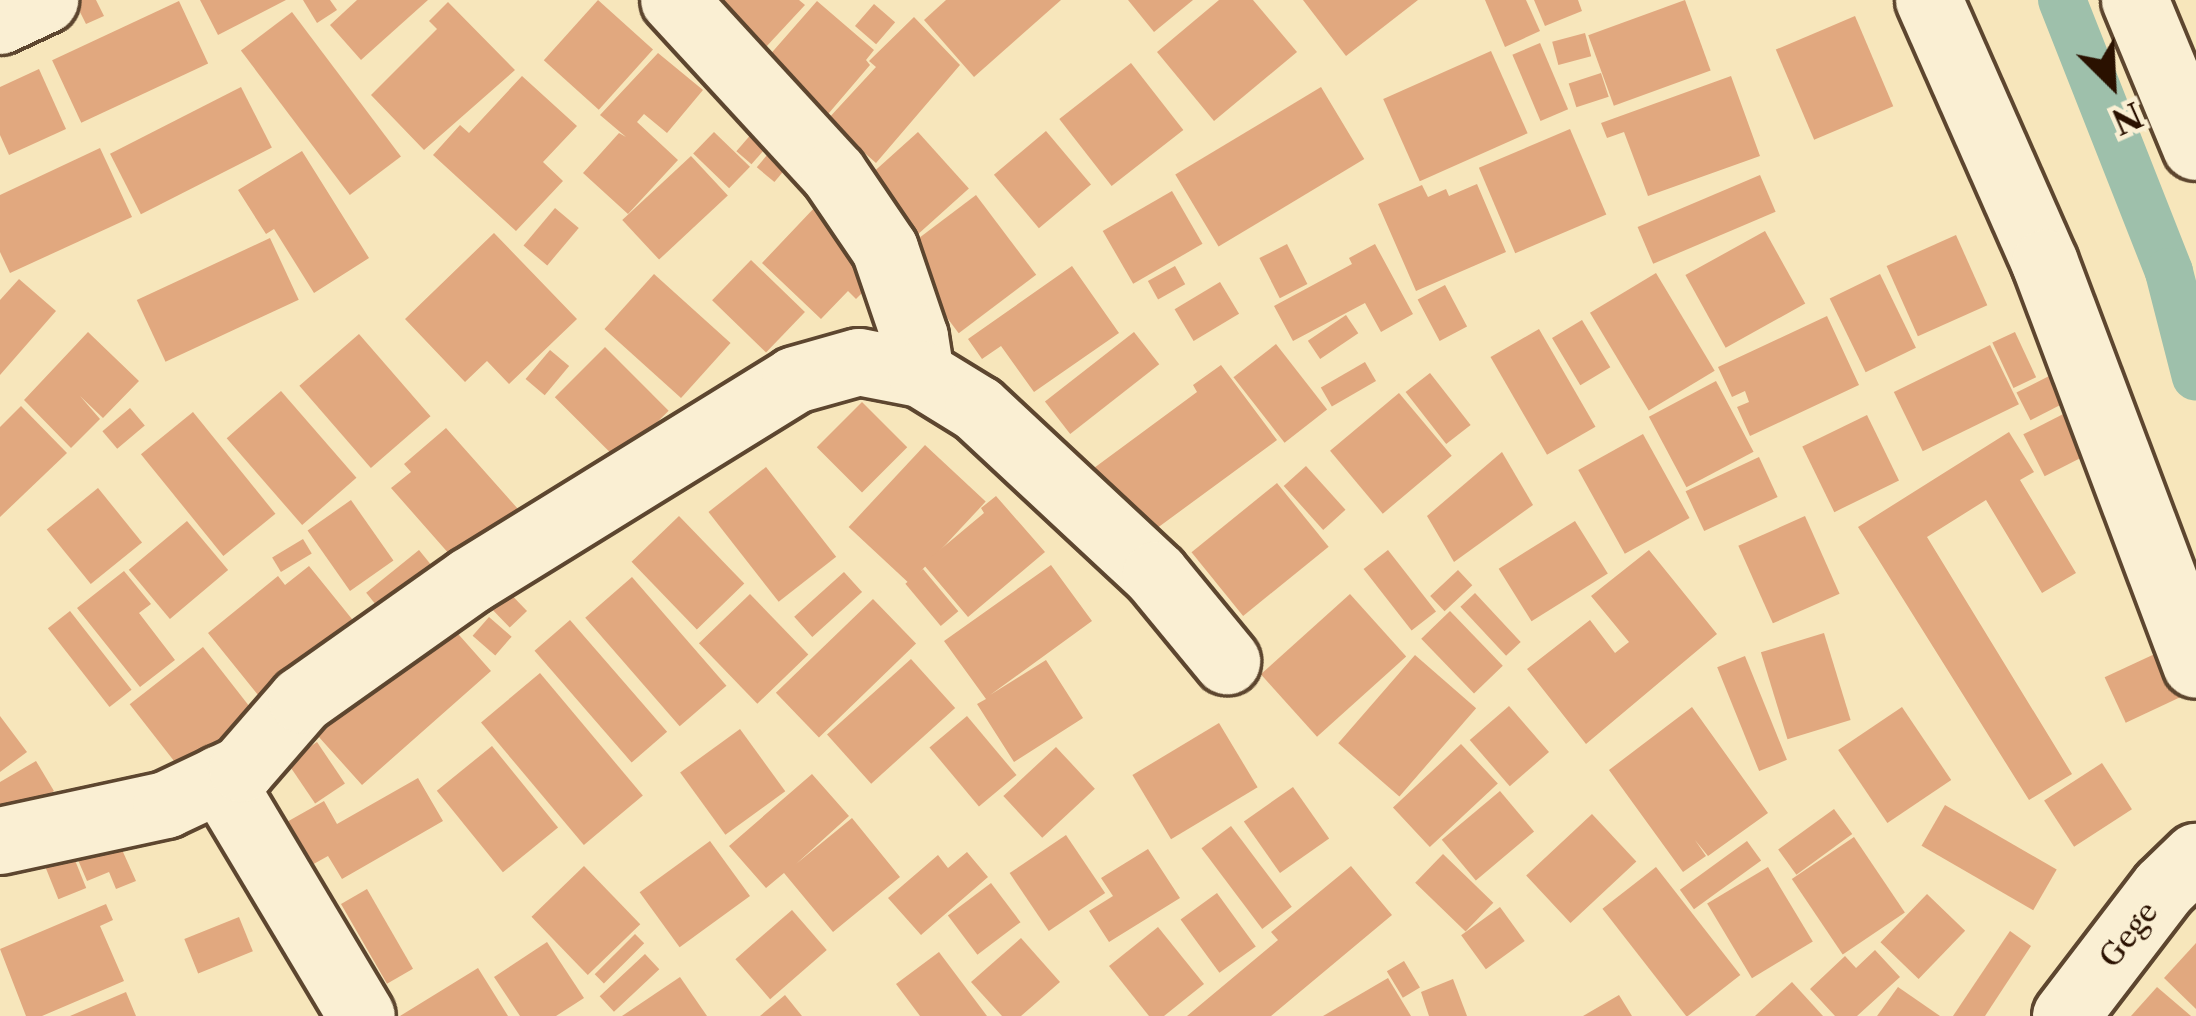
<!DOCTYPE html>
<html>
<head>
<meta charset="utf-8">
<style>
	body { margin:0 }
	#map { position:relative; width:2196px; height:1016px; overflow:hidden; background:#f7e6bb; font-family:"Libre Caslon Text",serif }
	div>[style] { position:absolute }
	.canal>* { height:48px; margin:-24px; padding:0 24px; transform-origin:24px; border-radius:24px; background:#9ec0ab }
	.building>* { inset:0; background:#e1a87f; transform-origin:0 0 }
	.roads { filter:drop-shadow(3px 0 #5d462f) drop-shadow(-3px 0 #5d462f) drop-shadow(0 3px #5d462f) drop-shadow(0 -3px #5d462f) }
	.minor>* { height:66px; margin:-33px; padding:0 33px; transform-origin:33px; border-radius:33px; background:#faefd3 }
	span { translate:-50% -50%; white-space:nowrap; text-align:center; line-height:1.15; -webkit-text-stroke:9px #faefd3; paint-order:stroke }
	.street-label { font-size:30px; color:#2a1100 }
	.north { position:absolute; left:2052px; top:24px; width:120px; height:120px; -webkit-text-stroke:9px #faefd3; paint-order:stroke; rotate:156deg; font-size:33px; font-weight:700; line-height:48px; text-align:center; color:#2a1100 }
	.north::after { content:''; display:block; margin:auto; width:42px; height:54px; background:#2a1100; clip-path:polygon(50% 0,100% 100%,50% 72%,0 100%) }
</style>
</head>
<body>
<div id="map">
	<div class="canal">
		<div style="left:2062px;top:0;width:292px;rotate:68.5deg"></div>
		<div style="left:2169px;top:272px;width:108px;rotate:75.6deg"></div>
	</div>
	<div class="building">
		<div style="clip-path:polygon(74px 0,96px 0,104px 16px,86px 24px)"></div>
		<div style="clip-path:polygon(200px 0,286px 0,218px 35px)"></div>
		<div style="clip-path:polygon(303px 0,330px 0,337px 10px,317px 23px)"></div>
		<div style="clip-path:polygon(357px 0,428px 0,361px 60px,330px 25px)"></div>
		<div style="left:598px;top:0;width:74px;height:81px;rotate:42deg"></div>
		<div style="clip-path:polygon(686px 0,799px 0,805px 5px,754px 60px)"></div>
		<div style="clip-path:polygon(946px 0,1061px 0,974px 77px,924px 20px)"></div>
		<div style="clip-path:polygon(1128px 0,1193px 0,1154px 32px)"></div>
		<div style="clip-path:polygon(1219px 0,1253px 0,1297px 52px,1214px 121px,1157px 52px)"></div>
		<div style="clip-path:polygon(1303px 0,1418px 0,1346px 56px)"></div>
		<div style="clip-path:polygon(1485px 0,1526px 0,1540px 31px,1505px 47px)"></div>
		<div style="clip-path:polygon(1534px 0,1578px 0,1582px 11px,1545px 26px)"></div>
		<div style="left:1685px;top:0;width:75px;height:103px;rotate:70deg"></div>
		<div style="left:179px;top:1px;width:69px;height:140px;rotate:65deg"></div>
		<div style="clip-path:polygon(817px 1px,874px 50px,866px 60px,870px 65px,823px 120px,760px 66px)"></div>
		<div style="clip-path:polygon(448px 2px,515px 70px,424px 150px,371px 95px,437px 29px,429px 21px)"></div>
		<div style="left:874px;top:4px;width:28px;height:29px;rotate:41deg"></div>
		<div style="left:292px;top:12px;width:181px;height:64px;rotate:53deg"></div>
		<div style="left:1855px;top:16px;width:98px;height:86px;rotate:67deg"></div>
		<div style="clip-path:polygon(914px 17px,960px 65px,876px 163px,827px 120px,876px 67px,869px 61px)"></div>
		<div style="left:1585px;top:33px;width:24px;height:34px;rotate:75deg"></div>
		<div style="left:1540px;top:43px;width:72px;height:30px;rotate:67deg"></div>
		<div style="left:1491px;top:51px;width:90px;height:118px;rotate:66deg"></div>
		<div style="clip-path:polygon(658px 53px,703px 90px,667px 133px,644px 114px,637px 122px,678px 160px,628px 214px,583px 173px,619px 133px,626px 137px,600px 115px)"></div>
		<div style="left:1131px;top:63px;width:85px;height:91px;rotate:52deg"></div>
		<div style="clip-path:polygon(39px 69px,66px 129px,9px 155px,0 135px,0 87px)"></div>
		<div style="left:1601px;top:73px;width:25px;height:34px;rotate:72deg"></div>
		<div style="clip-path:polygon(522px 76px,577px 126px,543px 162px,563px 181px,516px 231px,433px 155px,460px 125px,469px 133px)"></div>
		<div style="clip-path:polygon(1731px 76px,1760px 156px,1648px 196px,1624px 132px,1607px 138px,1601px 123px)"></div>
		<div style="left:241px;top:87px;width:68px;height:147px;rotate:63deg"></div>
		<div style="left:1321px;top:87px;width:84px;height:170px;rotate:59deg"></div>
		<div style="left:760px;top:124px;width:20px;height:36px;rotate:41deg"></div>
		<div style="left:1570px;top:129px;width:93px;height:99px;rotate:67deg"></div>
		<div style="left:1046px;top:131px;width:70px;height:68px;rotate:50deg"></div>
		<div style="left:714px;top:132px;width:50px;height:30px;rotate:44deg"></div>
		<div style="left:918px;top:132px;width:76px;height:76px;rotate:48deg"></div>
		<div style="left:778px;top:142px;width:23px;height:33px;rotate:40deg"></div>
		<div style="clip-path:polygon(100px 148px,132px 217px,10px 273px,0 252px,0 195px)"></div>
		<div style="clip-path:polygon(302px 151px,369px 258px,314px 293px,274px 229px,266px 234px,238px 190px)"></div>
		<div style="left:691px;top:156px;width:54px;height:94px;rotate:47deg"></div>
		<div style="left:1760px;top:175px;width:40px;height:133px;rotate:67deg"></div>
		<div style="clip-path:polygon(1477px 184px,1506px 252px,1416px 291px,1378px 204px,1422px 185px,1428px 197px,1446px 189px,1449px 196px)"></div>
		<div style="left:1172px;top:191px;width:61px;height:80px;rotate:60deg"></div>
		<div style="left:976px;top:195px;width:100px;height:97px;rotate:53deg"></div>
		<div style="clip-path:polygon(816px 206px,884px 271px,856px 299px,848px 291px,821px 319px,762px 263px)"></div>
		<div style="left:555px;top:208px;width:31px;height:49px;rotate:40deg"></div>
		<div style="left:1765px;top:231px;width:83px;height:91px;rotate:61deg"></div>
		<div style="clip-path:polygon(494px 233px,577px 319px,509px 384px,487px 361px,465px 382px,405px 319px)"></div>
		<div style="left:1956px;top:235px;width:77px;height:76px;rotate:66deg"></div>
		<div style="left:270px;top:238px;width:68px;height:147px;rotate:65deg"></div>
		<div style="left:1287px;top:244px;width:45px;height:31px;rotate:63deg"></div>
		<div style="clip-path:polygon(1375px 244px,1413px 314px,1381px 332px,1365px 303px,1293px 341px,1274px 306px,1352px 264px,1349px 258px)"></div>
		<div style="left:751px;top:260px;width:75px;height:56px;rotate:44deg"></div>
		<div style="clip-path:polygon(1072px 266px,1119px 333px,1034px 392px,1001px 346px,982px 359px,968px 339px)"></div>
		<div style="left:1175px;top:266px;width:21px;height:31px;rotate:61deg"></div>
		<div style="left:1656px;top:273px;width:114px;height:77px;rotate:59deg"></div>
		<div style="left:654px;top:274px;width:103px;height:74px;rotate:42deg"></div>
		<div style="left:1880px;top:274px;width:82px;height:56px;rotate:64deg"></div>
		<div style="clip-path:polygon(19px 279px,56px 311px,0 375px,0 300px)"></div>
		<div style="left:1220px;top:282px;width:37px;height:53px;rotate:59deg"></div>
		<div style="left:1445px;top:285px;width:47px;height:31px;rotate:62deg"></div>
		<div style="left:1346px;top:315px;width:22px;height:46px;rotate:56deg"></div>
		<div style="clip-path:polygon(1827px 316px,1859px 385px,1750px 436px,1737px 407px,1749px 402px,1745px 391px,1732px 397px,1718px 367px)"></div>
		<div style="left:1582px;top:320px;width:55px;height:35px;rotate:59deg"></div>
		<div style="left:1539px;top:329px;width:113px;height:56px;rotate:60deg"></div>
		<div style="clip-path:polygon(88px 332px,139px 381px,103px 418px,80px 396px,100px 419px,71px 448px,24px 400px)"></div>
		<div style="left:1134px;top:332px;width:41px;height:113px;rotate:52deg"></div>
		<div style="left:2015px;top:332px;width:50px;height:25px;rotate:65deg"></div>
		<div style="left:359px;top:334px;width:109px;height:79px;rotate:49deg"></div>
		<div style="left:1276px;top:344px;width:83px;height:54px;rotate:52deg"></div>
		<div style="left:1990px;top:345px;width:66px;height:107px;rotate:64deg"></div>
		<div style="left:605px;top:347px;width:90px;height:71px;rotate:45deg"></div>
		<div style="left:550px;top:350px;width:25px;height:38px;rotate:40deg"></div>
		<div style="left:1365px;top:362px;width:22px;height:51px;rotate:60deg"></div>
		<div style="clip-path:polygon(1221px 365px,1277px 440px,1145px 537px,1094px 468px,1197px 392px,1193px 385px)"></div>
		<div style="left:1430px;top:373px;width:66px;height:31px;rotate:52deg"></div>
		<div style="left:2053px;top:374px;width:31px;height:41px;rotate:63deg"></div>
		<div style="left:1716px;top:381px;width:80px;height:76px;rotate:62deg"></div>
		<div style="left:281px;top:391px;width:115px;height:72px;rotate:49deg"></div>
		<div style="left:1399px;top:393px;width:82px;height:90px;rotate:50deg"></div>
		<div style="left:862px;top:402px;width:64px;height:64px;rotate:45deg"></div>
		<div style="clip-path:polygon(21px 406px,67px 453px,0 517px,0 427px)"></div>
		<div style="left:130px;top:408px;width:23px;height:36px;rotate:50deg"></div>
		<div style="left:2075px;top:408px;width:47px;height:58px;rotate:63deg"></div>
		<div style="left:193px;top:412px;width:131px;height:67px;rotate:51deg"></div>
		<div style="left:1867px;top:415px;width:73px;height:72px;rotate:64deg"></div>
		<div style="clip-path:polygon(446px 428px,526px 518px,465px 572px,391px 488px,411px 472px,404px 464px)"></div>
		<div style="clip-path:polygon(2009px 432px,2034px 472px,2020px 480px,2076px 573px,2042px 593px,1986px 500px,1927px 537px,2072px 774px,2029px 800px,1858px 527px)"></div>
		<div style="left:1643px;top:434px;width:96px;height:74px;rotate:61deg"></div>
		<div style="left:925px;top:445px;width:83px;height:112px;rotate:43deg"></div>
		<div style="clip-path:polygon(1502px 452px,1533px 505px,1454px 562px,1427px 516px)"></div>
		<div style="left:1759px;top:457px;width:44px;height:81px;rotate:65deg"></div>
		<div style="left:1306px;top:466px;width:59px;height:30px;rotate:48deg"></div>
		<div style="left:766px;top:467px;width:114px;height:73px;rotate:52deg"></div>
		<div style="left:1277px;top:483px;width:82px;height:110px;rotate:51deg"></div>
		<div style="left:98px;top:488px;width:70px;height:66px;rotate:51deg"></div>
		<div style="clip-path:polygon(996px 496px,1045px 552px,968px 617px,923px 564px,984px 513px,981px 508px)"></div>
		<div style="left:351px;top:500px;width:74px;height:53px;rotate:55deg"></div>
		<div style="left:679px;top:516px;width:94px;height:66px;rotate:46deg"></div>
		<div style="left:1805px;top:516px;width:85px;height:73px;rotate:66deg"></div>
		<div style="left:187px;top:521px;width:64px;height:76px;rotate:50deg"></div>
		<div style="left:1575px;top:521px;width:62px;height:90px;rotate:58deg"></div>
		<div style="left:303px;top:539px;width:17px;height:36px;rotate:59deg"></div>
		<div style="left:419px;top:550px;width:38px;height:68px;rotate:51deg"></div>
		<div style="left:1388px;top:550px;width:78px;height:31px;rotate:52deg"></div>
		<div style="clip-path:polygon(1649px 550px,1717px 634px,1586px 744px,1527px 669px,1590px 620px,1615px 653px,1629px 642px,1591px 596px)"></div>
		<div style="clip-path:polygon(1051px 565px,1092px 621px,990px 695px,1046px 660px,1083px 718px,1014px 762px,977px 704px,986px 699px,944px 641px)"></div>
		<div style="clip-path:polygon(309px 566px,356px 624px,262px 700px,208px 633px,278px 576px,285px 585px)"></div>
		<div style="left:923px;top:569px;width:55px;height:23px;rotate:50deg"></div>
		<div style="left:1458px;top:570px;width:21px;height:38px;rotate:47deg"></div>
		<div style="clip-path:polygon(124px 571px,151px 604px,139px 613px,175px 660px,140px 687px,77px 608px)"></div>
		<div style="left:844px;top:572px;width:27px;height:67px;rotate:48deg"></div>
		<div style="left:632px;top:577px;width:144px;height:62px;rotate:49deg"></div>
		<div style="left:502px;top:585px;width:36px;height:24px;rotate:46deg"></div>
		<div style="left:1475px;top:593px;width:67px;height:20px;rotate:47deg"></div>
		<div style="left:750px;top:594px;width:84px;height:71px;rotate:46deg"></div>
		<div style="left:1350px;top:594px;width:84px;height:120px;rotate:48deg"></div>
		<div style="left:873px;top:599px;width:62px;height:135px;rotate:46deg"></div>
		<div style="left:70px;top:611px;width:100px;height:28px;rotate:52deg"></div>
		<div style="left:1450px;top:611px;width:76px;height:40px;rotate:46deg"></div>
		<div style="left:489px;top:617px;width:30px;height:25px;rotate:41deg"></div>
		<div style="left:570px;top:620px;width:148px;height:47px;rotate:49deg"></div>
		<div style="clip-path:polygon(452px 627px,491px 671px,362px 785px,318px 736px,402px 662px,407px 668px)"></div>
		<div style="left:1824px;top:633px;width:91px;height:66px;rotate:73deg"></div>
		<div style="left:203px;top:647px;width:85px;height:93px;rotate:52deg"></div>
		<div style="left:2159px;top:652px;width:50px;height:60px;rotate:65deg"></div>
		<div style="left:1415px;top:655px;width:81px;height:117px;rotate:41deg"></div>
		<div style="left:1745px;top:656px;width:112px;height:30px;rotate:68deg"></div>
		<div style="left:911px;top:659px;width:66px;height:113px;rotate:48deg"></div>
		<div style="left:540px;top:673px;width:160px;height:77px;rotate:50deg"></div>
		<div style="left:1509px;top:706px;width:61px;height:52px;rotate:49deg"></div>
		<div style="clip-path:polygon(1692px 707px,1768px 813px,1708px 856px,1695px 840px,1706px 856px,1683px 872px,1609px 770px)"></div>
		<div style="left:1902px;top:707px;width:88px;height:77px;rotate:56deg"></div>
		<div style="clip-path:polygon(0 716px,27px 752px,0 772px)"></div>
		<div style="left:967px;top:716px;width:77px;height:49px;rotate:50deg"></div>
		<div style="left:1219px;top:723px;width:75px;height:101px;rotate:59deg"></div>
		<div style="left:740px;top:729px;width:77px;height:74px;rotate:54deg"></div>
		<div style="left:317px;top:742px;width:50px;height:36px;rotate:56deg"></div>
		<div style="left:1461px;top:744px;width:54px;height:93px;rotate:47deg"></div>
		<div style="left:492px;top:746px;width:105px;height:71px;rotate:51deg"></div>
		<div style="left:1056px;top:747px;width:57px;height:72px;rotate:47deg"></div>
		<div style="clip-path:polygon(36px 761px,54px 791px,0 823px,0 782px)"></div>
		<div style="left:2102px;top:763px;width:55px;height:69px;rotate:57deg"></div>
		<div style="clip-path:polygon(812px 774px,849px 816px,796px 864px,852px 818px,900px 877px,833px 932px,784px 873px,766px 888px,729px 846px)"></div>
		<div style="clip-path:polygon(418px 778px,443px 821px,342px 879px,328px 856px,310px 866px,285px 823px,324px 801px,337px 824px)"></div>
		<div style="left:1293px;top:787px;width:63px;height:60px;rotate:55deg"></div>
		<div style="left:1500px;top:791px;width:53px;height:76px;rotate:50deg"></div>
		<div style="left:1945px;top:805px;width:129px;height:47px;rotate:30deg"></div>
		<div style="left:1834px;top:809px;width:31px;height:69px;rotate:54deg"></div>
		<div style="left:1592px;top:814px;width:65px;height:90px;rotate:47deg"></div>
		<div style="left:1231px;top:826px;width:101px;height:37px;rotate:53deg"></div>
		<div style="left:1066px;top:835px;width:70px;height:68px;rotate:56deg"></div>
		<div style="left:1854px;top:837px;width:91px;height:75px;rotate:56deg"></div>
		<div style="left:66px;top:838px;width:54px;height:30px;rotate:68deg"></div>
		<div style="left:710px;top:841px;width:68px;height:87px;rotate:54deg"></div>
		<div style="left:1747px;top:841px;width:24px;height:83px;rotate:54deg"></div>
		<div style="clip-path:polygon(119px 843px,136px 881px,116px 889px,109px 872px,87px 881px,75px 853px)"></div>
		<div style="clip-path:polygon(1148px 849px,1180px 898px,1109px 942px,1089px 911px,1113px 896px,1101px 878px)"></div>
		<div style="clip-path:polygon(967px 852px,988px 877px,921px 935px,888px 898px,938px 855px,948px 868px)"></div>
		<div style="left:1443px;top:854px;width:70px;height:40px;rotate:44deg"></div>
		<div style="left:584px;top:866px;width:81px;height:73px;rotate:46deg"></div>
		<div style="clip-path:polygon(1351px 866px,1392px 915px,1271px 1016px,1187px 1016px,1278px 940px,1271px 932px)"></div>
		<div style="left:1656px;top:867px;width:137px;height:68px;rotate:52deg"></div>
		<div style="left:1768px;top:867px;width:87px;height:71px;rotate:59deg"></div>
		<div style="left:991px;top:883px;width:49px;height:54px;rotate:53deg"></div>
		<div style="left:367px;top:889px;width:92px;height:30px;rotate:60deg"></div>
		<div style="left:1217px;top:893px;width:66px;height:45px;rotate:54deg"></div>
		<div style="left:1927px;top:894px;width:53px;height:67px;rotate:44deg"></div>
		<div style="clip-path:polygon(106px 904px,113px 920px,100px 926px,124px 981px,42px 1016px,26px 1016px,0 949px)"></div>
		<div style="left:1500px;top:907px;width:42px;height:48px;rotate:54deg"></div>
		<div style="left:792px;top:910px;width:53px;height:75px;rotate:49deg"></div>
		<div style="left:239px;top:917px;width:37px;height:59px;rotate:68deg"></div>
		<div style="clip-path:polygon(1158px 927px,1204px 984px,1164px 1016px,1149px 1016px,1109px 966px)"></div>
		<div style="clip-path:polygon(2010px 931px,2031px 946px,1985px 1016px,1953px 1016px)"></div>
		<div style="left:635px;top:934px;width:13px;height:57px;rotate:45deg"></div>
		<div style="clip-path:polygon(1021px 938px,1060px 982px,1021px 1016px,1002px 1016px,971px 982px)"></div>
		<div style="clip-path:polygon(547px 942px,584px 998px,556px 1016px,520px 1016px,494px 977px)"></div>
		<div style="clip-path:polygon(2196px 943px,2196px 1009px,2164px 978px)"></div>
		<div style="clip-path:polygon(1875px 950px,1900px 977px,1857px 1016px,1835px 1016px,1810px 989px,1845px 956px,1856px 968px)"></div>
		<div style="clip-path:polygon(939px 952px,987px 1016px,920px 1016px,896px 984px)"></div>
		<div style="left:645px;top:954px;width:21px;height:62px;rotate:47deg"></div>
		<div style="left:1404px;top:961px;width:31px;height:20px;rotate:59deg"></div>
		<div style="clip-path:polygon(478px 968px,508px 1016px,400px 1016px)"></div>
		<div style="clip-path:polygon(680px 977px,707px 1016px,622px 1016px)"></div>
		<div style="clip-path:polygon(1388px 978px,1411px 1016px,1323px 1016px)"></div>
		<div style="clip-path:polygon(1453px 979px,1467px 1016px,1429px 1016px,1421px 992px)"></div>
		<div style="clip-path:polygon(1792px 982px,1823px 1016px,1755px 1016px)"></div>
		<div style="clip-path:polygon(1898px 987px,1940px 1016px,1877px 1016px)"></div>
		<div style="clip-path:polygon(2157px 987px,2191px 1016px,2131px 1016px)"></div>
		<div style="clip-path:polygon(126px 992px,136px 1016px,70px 1016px)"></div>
		<div style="clip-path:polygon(785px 995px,802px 1016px,760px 1016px)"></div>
		<div style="clip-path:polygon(1619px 995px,1632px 1016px,1583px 1016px)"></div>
	</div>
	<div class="roads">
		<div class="minor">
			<div style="left:674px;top:0;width:236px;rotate:47.4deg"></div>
			<div style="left:834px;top:174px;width:91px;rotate:55.8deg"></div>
			<div style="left:885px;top:249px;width:93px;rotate:71.2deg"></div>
			<div style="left:915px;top:337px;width:37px;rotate:81deg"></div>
			<div style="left:1929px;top:0;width:287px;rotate:66.2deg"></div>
			<div style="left:2045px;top:263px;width:429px;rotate:69.4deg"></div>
			<div style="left:2135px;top:0;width:159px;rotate:67.5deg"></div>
			<div style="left:0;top:21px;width:50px;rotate:-25deg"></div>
			<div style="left:220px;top:779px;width:276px;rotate:59.1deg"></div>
			<div style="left:0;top:841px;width:170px;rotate:-12.2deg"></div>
			<div style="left:166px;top:805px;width:84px;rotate:-25.3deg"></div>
			<div style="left:242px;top:769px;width:91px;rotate:-49deg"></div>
			<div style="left:302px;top:700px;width:206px;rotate:-35.3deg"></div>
			<div style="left:470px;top:581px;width:382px;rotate:-31.7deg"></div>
			<div style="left:795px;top:380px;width:66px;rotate:-15.7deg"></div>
			<div style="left:859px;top:362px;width:63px;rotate:11deg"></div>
			<div style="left:921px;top:374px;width:67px;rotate:31.6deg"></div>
			<div style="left:978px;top:409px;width:243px;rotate:43deg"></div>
			<div style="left:1156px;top:575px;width:112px;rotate:50.5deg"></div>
			<div style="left:2066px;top:1016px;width:161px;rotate:-52.6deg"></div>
			<div style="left:2164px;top:888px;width:45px;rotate:-44.1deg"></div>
		</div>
	</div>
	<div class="street-label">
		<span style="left:2129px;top:935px;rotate:-52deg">Gege</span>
	</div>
	<div class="north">N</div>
</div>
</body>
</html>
